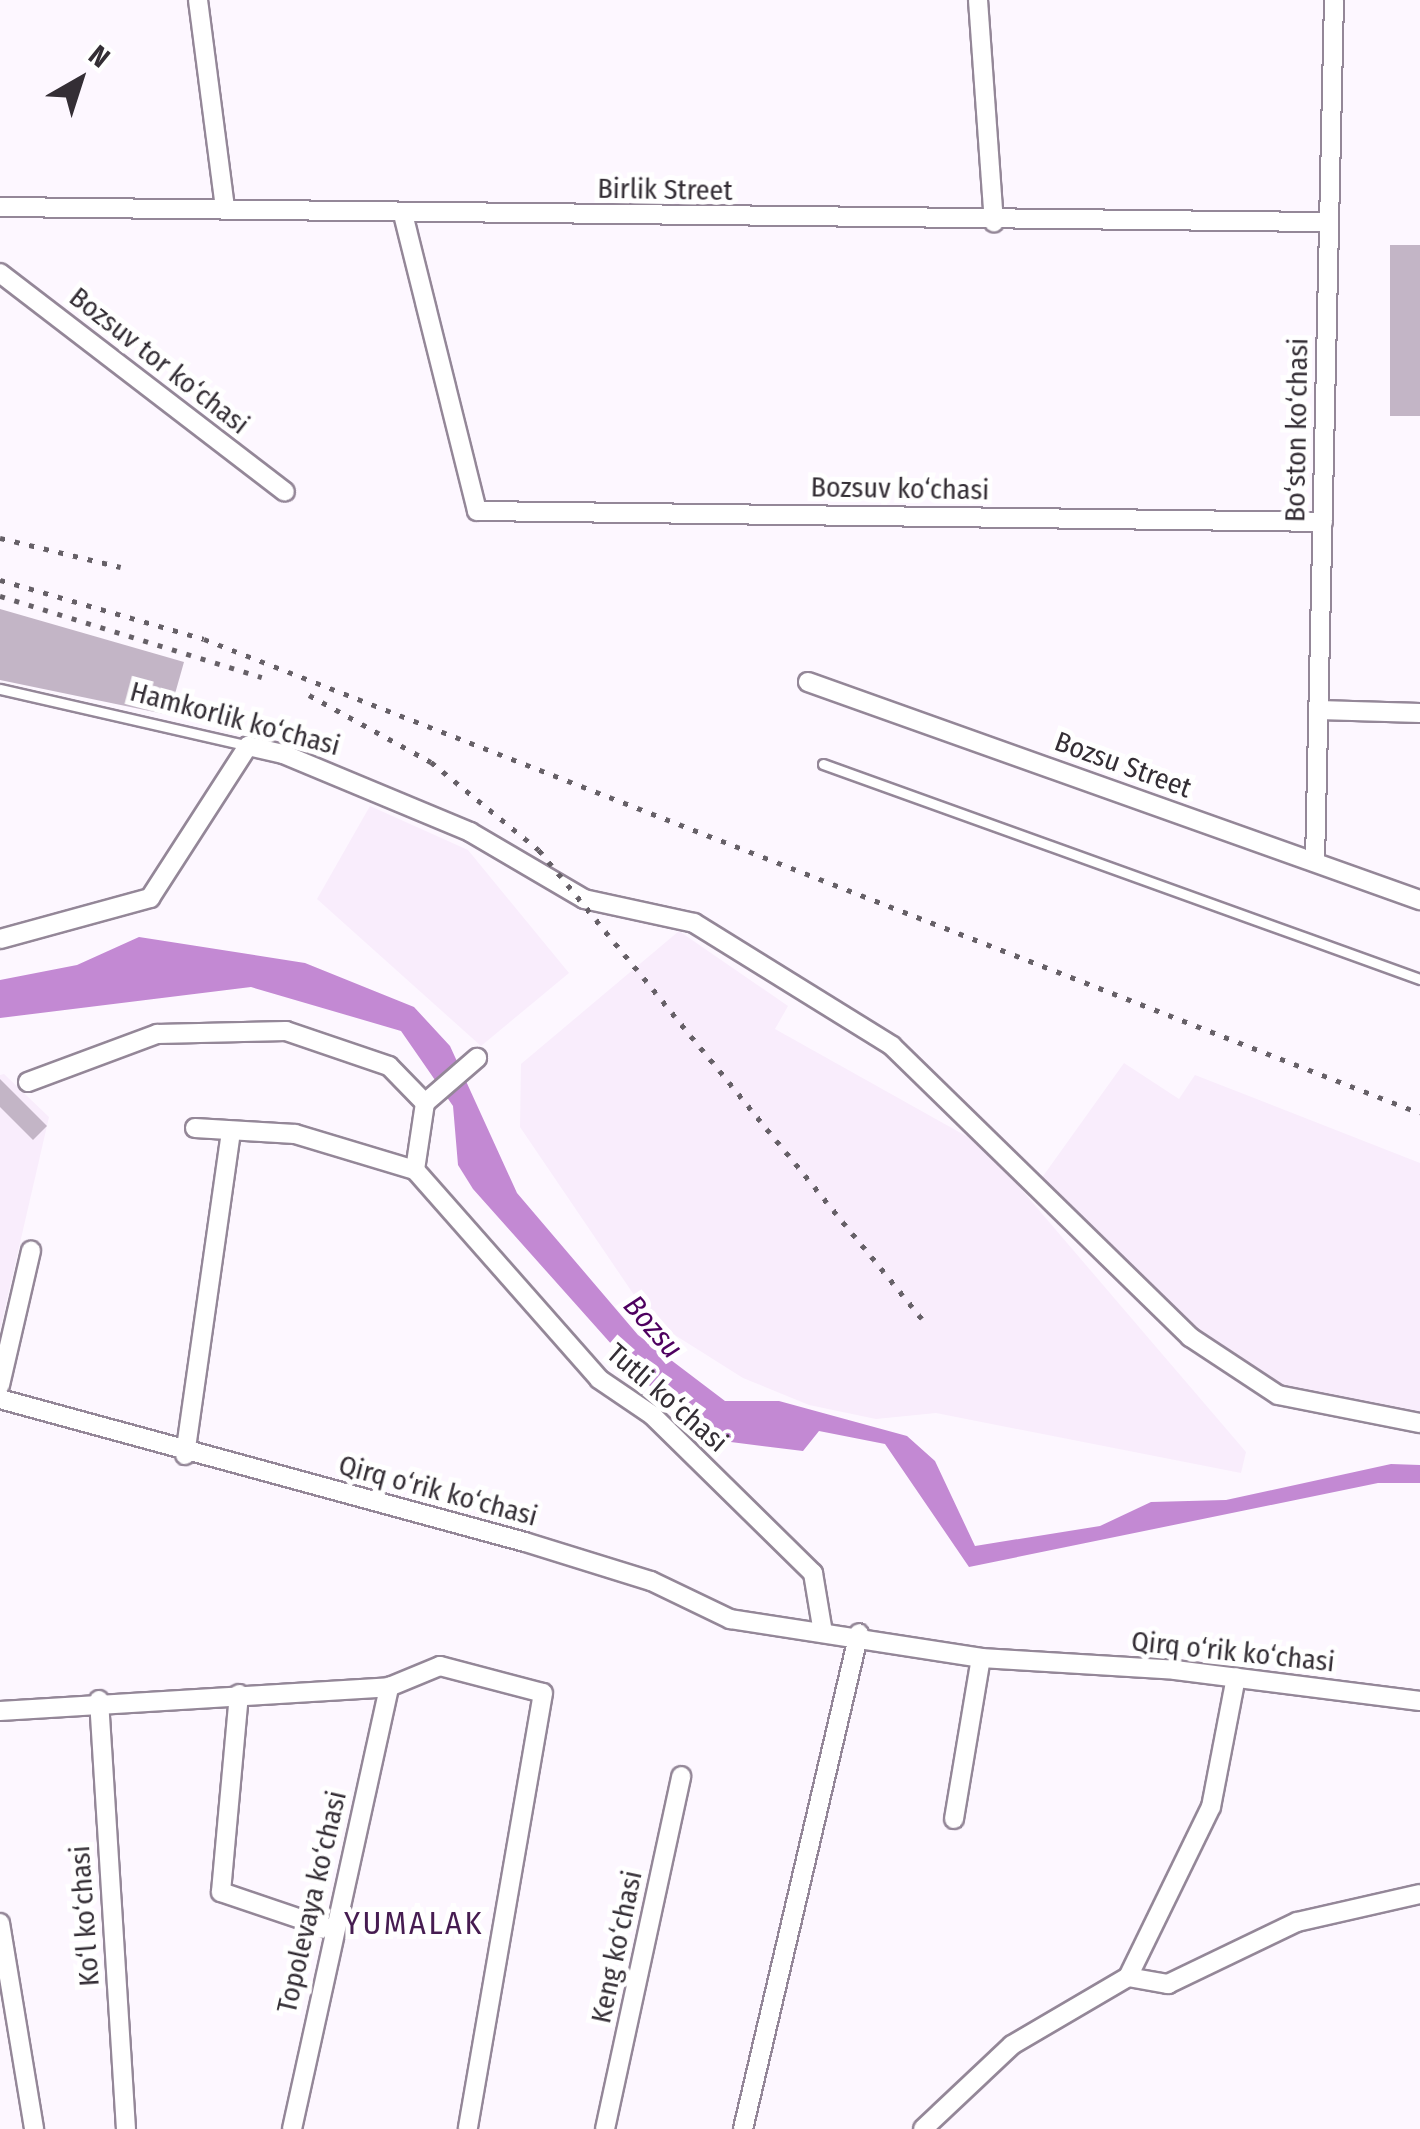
<!DOCTYPE html>
<html>
<head>
<meta charset="utf-8">
<style>
	body { margin:0 }
	#map { position:relative; width:1420px; height:2129px; overflow:hidden; background:#fdf7ff; font-family:"Fira Sans Condensed",sans-serif }
	div>[style] { position:absolute }
	.built>* { inset:0; background:#f9edfc }
	.water>* { inset:0; background:#c389d3 }
	.building>* { inset:0; background:#c3b5c6; transform-origin:0 0 }
	.roads { filter:drop-shadow(2px 0 #948798) drop-shadow(-2px 0 #948798) drop-shadow(0 2px #948798) drop-shadow(0 -2px #948798) }
	.lane>* { height:9px; margin:-4.5px; padding:0 4.5px; transform-origin:4.5px; border-radius:4.5px; background:#fff }
	.street>* { height:18px; margin:-9px; padding:0 9px; transform-origin:9px; border-radius:9px; background:#fff }
	.rail>* { height:5px; margin-top:-2.5px; transform-origin:0; background:repeating-linear-gradient(90deg,#666067 0 5px,transparent 0 15px) }
	span { translate:-50% -50%; white-space:nowrap; text-align:center; line-height:1.15; -webkit-text-stroke:10px #fff; paint-order:stroke }
	.street-label { font-size:28px; color:#342e35 }
	.water-label { font-size:30px; color:#4e005f; font-style:italic }
	.quarter-label { font-size:32px; color:#461c51; letter-spacing:2.5px }
	.north { position:absolute; left:30px; top:30px; width:100px; height:100px; -webkit-text-stroke:8px #fff; paint-order:stroke; rotate:39deg; font-size:28px; font-weight:700; line-height:40px; text-align:center; color:#342e35 }
	.north::after { content:''; display:block; margin:auto; width:35px; height:45px; background:#342e35; clip-path:polygon(50% 0,100% 100%,50% 72%,0 100%) }
</style>
</head>
<body>
<div id="map">
	<div class="built">
		<div style="clip-path:polygon(370px 806px,468px 850px,569px 973px,481px 1046px,317px 899px)"></div>
		<div style="clip-path:polygon(679px 931px,788px 1006px,775px 1029px,984px 1146px,1246px 1452px,1241px 1473px,936px 1413px,876px 1419px,809px 1405px,743px 1378px,651px 1320px,520px 1127px,521px 1064px)"></div>
		<div style="clip-path:polygon(1124px 1063px,1179px 1099px,1195px 1075px,1420px 1163px,1420px 1412px,1303px 1393px,1259px 1376px,1189px 1326px,1041px 1179px)"></div>
		<div style="clip-path:polygon(4px 1074px,49px 1117px,0 1330px,0 1075px)"></div>
	</div>
	<div class="water">
		<div style="clip-path:polygon(139px 937px,305px 963px,414px 1007px,450px 1046px,517px 1193px,638px 1335px,725px 1401px,779px 1401px,907px 1436px,935px 1461px,975px 1546px,1100px 1526px,1151px 1502px,1226px 1500px,1391px 1464px,1420px 1465px,1420px 1483px,1378px 1483px,969px 1567px,885px 1444px,819px 1431px,803px 1451px,723px 1441px,646px 1383px,473px 1189px,458px 1165px,453px 1106px,401px 1031px,251px 987px,0 1018px,0 980px,77px 965px)"></div>
	</div>
	<div class="building">
		<div style="left:1390px;top:245px;width:30px;height:171px"></div>
		<div style="clip-path:polygon(0 609px,184px 662px,169px 715px,0 680px)"></div>
		<div style="clip-path:polygon(0 1079px,47px 1126px,33px 1140px,0 1107px)"></div>
	</div>
	<div class="roads">
		<div class="lane">
			<div style="left:0;top:689px;width:254px;rotate:12.9deg"></div>
			<div style="left:823px;top:764px;width:635px;rotate:19.81deg"></div>
		</div>
		<div class="street">
			<div style="left:198px;top:0;width:210px;rotate:82.6deg"></div>
			<div style="left:978px;top:0;width:223px;rotate:85.9deg"></div>
			<div style="left:0;top:207px;width:1329px;rotate:0.65deg"></div>
			<div style="left:403px;top:214px;width:306px;rotate:76deg"></div>
			<div style="left:477px;top:511px;width:846px;rotate:0.74deg"></div>
			<div style="left:0;top:273px;width:359px;rotate:37.5deg"></div>
			<div style="left:808px;top:682px;width:650px;rotate:19.61deg"></div>
			<div style="left:1319px;top:710px;width:101px;rotate:1.7deg"></div>
			<div style="left:1315px;top:862px;width:862px;rotate:-88.74deg"></div>
			<div style="left:0;top:939px;width:156px;rotate:-15.3deg"></div>
			<div style="left:150px;top:898px;width:181px;rotate:-57.2deg"></div>
			<div style="left:248px;top:746px;width:36px;rotate:13deg"></div>
			<div style="left:283px;top:754px;width:203px;rotate:22.6deg"></div>
			<div style="left:470px;top:832px;width:132px;rotate:30.4deg"></div>
			<div style="left:584px;top:899px;width:113px;rotate:12.3deg"></div>
			<div style="left:694px;top:923px;width:233px;rotate:31.8deg"></div>
			<div style="left:892px;top:1046px;width:417px;rotate:44.3deg"></div>
			<div style="left:1190px;top:1337px;width:105px;rotate:33.4deg"></div>
			<div style="left:1278px;top:1395px;width:145px;rotate:11.2deg"></div>
			<div style="left:28px;top:1082px;width:138px;rotate:-20.4deg"></div>
			<div style="left:157px;top:1034px;width:129px;rotate:-1.3deg"></div>
			<div style="left:286px;top:1031px;width:109px;rotate:18.8deg"></div>
			<div style="left:389px;top:1066px;width:52px;rotate:45.8deg"></div>
			<div style="left:425px;top:1103px;width:68px;rotate:98.5deg"></div>
			<div style="left:415px;top:1170px;width:278px;rotate:48.6deg"></div>
			<div style="left:599px;top:1379px;width:64px;rotate:34.2deg"></div>
			<div style="left:652px;top:1415px;width:226px;rotate:44.5deg"></div>
			<div style="left:813px;top:1573px;width:55px;rotate:80.5deg"></div>
			<div style="left:425px;top:1103px;width:69px;rotate:-40.9deg"></div>
			<div style="left:195px;top:1128px;width:100px;rotate:3.4deg"></div>
			<div style="left:295px;top:1134px;width:125px;rotate:16.7deg"></div>
			<div style="left:0;top:1385px;width:138px;rotate:-77deg"></div>
			<div style="left:0;top:1399px;width:544px;rotate:15.24deg"></div>
			<div style="left:525px;top:1542px;width:132px;rotate:17.2deg"></div>
			<div style="left:651px;top:1581px;width:88px;rotate:25.7deg"></div>
			<div style="left:730px;top:1619px;width:254px;rotate:8.8deg"></div>
			<div style="left:981px;top:1658px;width:194px;rotate:3.5deg"></div>
			<div style="left:1175px;top:1670px;width:247px;rotate:7.2deg"></div>
			<div style="left:185px;top:1455px;width:327px;rotate:-81.9deg"></div>
			<div style="left:239px;top:1694px;width:199px;rotate:95.2deg"></div>
			<div style="left:221px;top:1892px;width:118px;rotate:18.7deg"></div>
			<div style="left:99px;top:1700px;width:430px;rotate:86.4deg"></div>
			<div style="left:0;top:1711px;width:390px;rotate:-3.5deg"></div>
			<div style="left:389px;top:1687px;width:55px;rotate:-22.4deg"></div>
			<div style="left:440px;top:1666px;width:106px;rotate:14.7deg"></div>
			<div style="left:543px;top:1693px;width:442px;rotate:99.8deg"></div>
			<div style="left:954px;top:1819px;width:163px;rotate:-80.5deg"></div>
			<div style="left:0;top:1923px;width:209px;rotate:80.6deg"></div>
			<div style="left:1128px;top:1977px;width:189px;rotate:-64deg"></div>
			<div style="left:1211px;top:1807px;width:132px;rotate:-79.1deg"></div>
			<div style="left:292px;top:2129px;width:453px;rotate:-77.6deg"></div>
			<div style="left:605px;top:2129px;width:361px;rotate:-77.8deg"></div>
			<div style="left:743px;top:2129px;width:509px;rotate:-76.84deg"></div>
			<div style="left:923px;top:2129px;width:122px;rotate:-43.3deg"></div>
			<div style="left:1012px;top:2045px;width:134px;rotate:-30.4deg"></div>
			<div style="left:1128px;top:1977px;width:41px;rotate:9.9deg"></div>
			<div style="left:1168px;top:1984px;width:143px;rotate:-25.7deg"></div>
			<div style="left:1297px;top:1922px;width:126px;rotate:-12.8deg"></div>
		</div>
	</div>
	<div class="rail">
		<div style="left:0;top:538px;width:124px;rotate:13.5deg"></div>
		<div style="left:0;top:580px;width:212px;rotate:16.1deg"></div>
		<div style="left:204px;top:639px;width:1305px;rotate:21.3deg"></div>
		<div style="left:0;top:596px;width:274px;rotate:17.2deg"></div>
		<div style="left:309px;top:695px;width:139px;rotate:28.8deg"></div>
		<div style="left:431px;top:762px;width:139px;rotate:39.2deg"></div>
		<div style="left:539px;top:850px;width:607px;rotate:50.75deg"></div>
	</div>
	<div class="street-label">
		<span style="left:665px;top:190px;rotate:1deg">Birlik Street</span>
		<span style="left:159px;top:361px;rotate:38deg">Bozsuv tor ko‘chasi</span>
		<span style="left:1297px;top:430px;rotate:-89deg">Bo‘ston ko‘chasi</span>
		<span style="left:900px;top:489px;rotate:1deg">Bozsuv ko‘chasi</span>
		<span style="left:235px;top:719px;rotate:15deg">Hamkorlik ko‘chasi</span>
		<span style="left:1123px;top:765px;rotate:20deg">Bozsu Street</span>
		<span style="left:667px;top:1398px;rotate:41deg">Tutli ko‘chasi</span>
		<span style="left:438px;top:1491px;rotate:15deg">Qirq o‘rik ko‘chasi</span>
		<span style="left:1233px;top:1652px;rotate:6deg">Qirq o‘rik ko‘chasi</span>
		<span style="left:312px;top:1902px;rotate:-77deg">Topolevaya ko‘chasi</span>
		<span style="left:85px;top:1916px;rotate:-94deg">Ko‘l ko‘chasi</span>
		<span style="left:617px;top:1947px;rotate:-78deg">Keng ko‘chasi</span>
	</div>
	<div class="water-label">
		<span style="left:653px;top:1327px;rotate:49deg">Bozsu</span>
	</div>
	<div class="quarter-label">
		<span style="left:414px;top:1923px">YUMALAK</span>
	</div>
	<div class="north">N</div>
</div>
</body>
</html>
